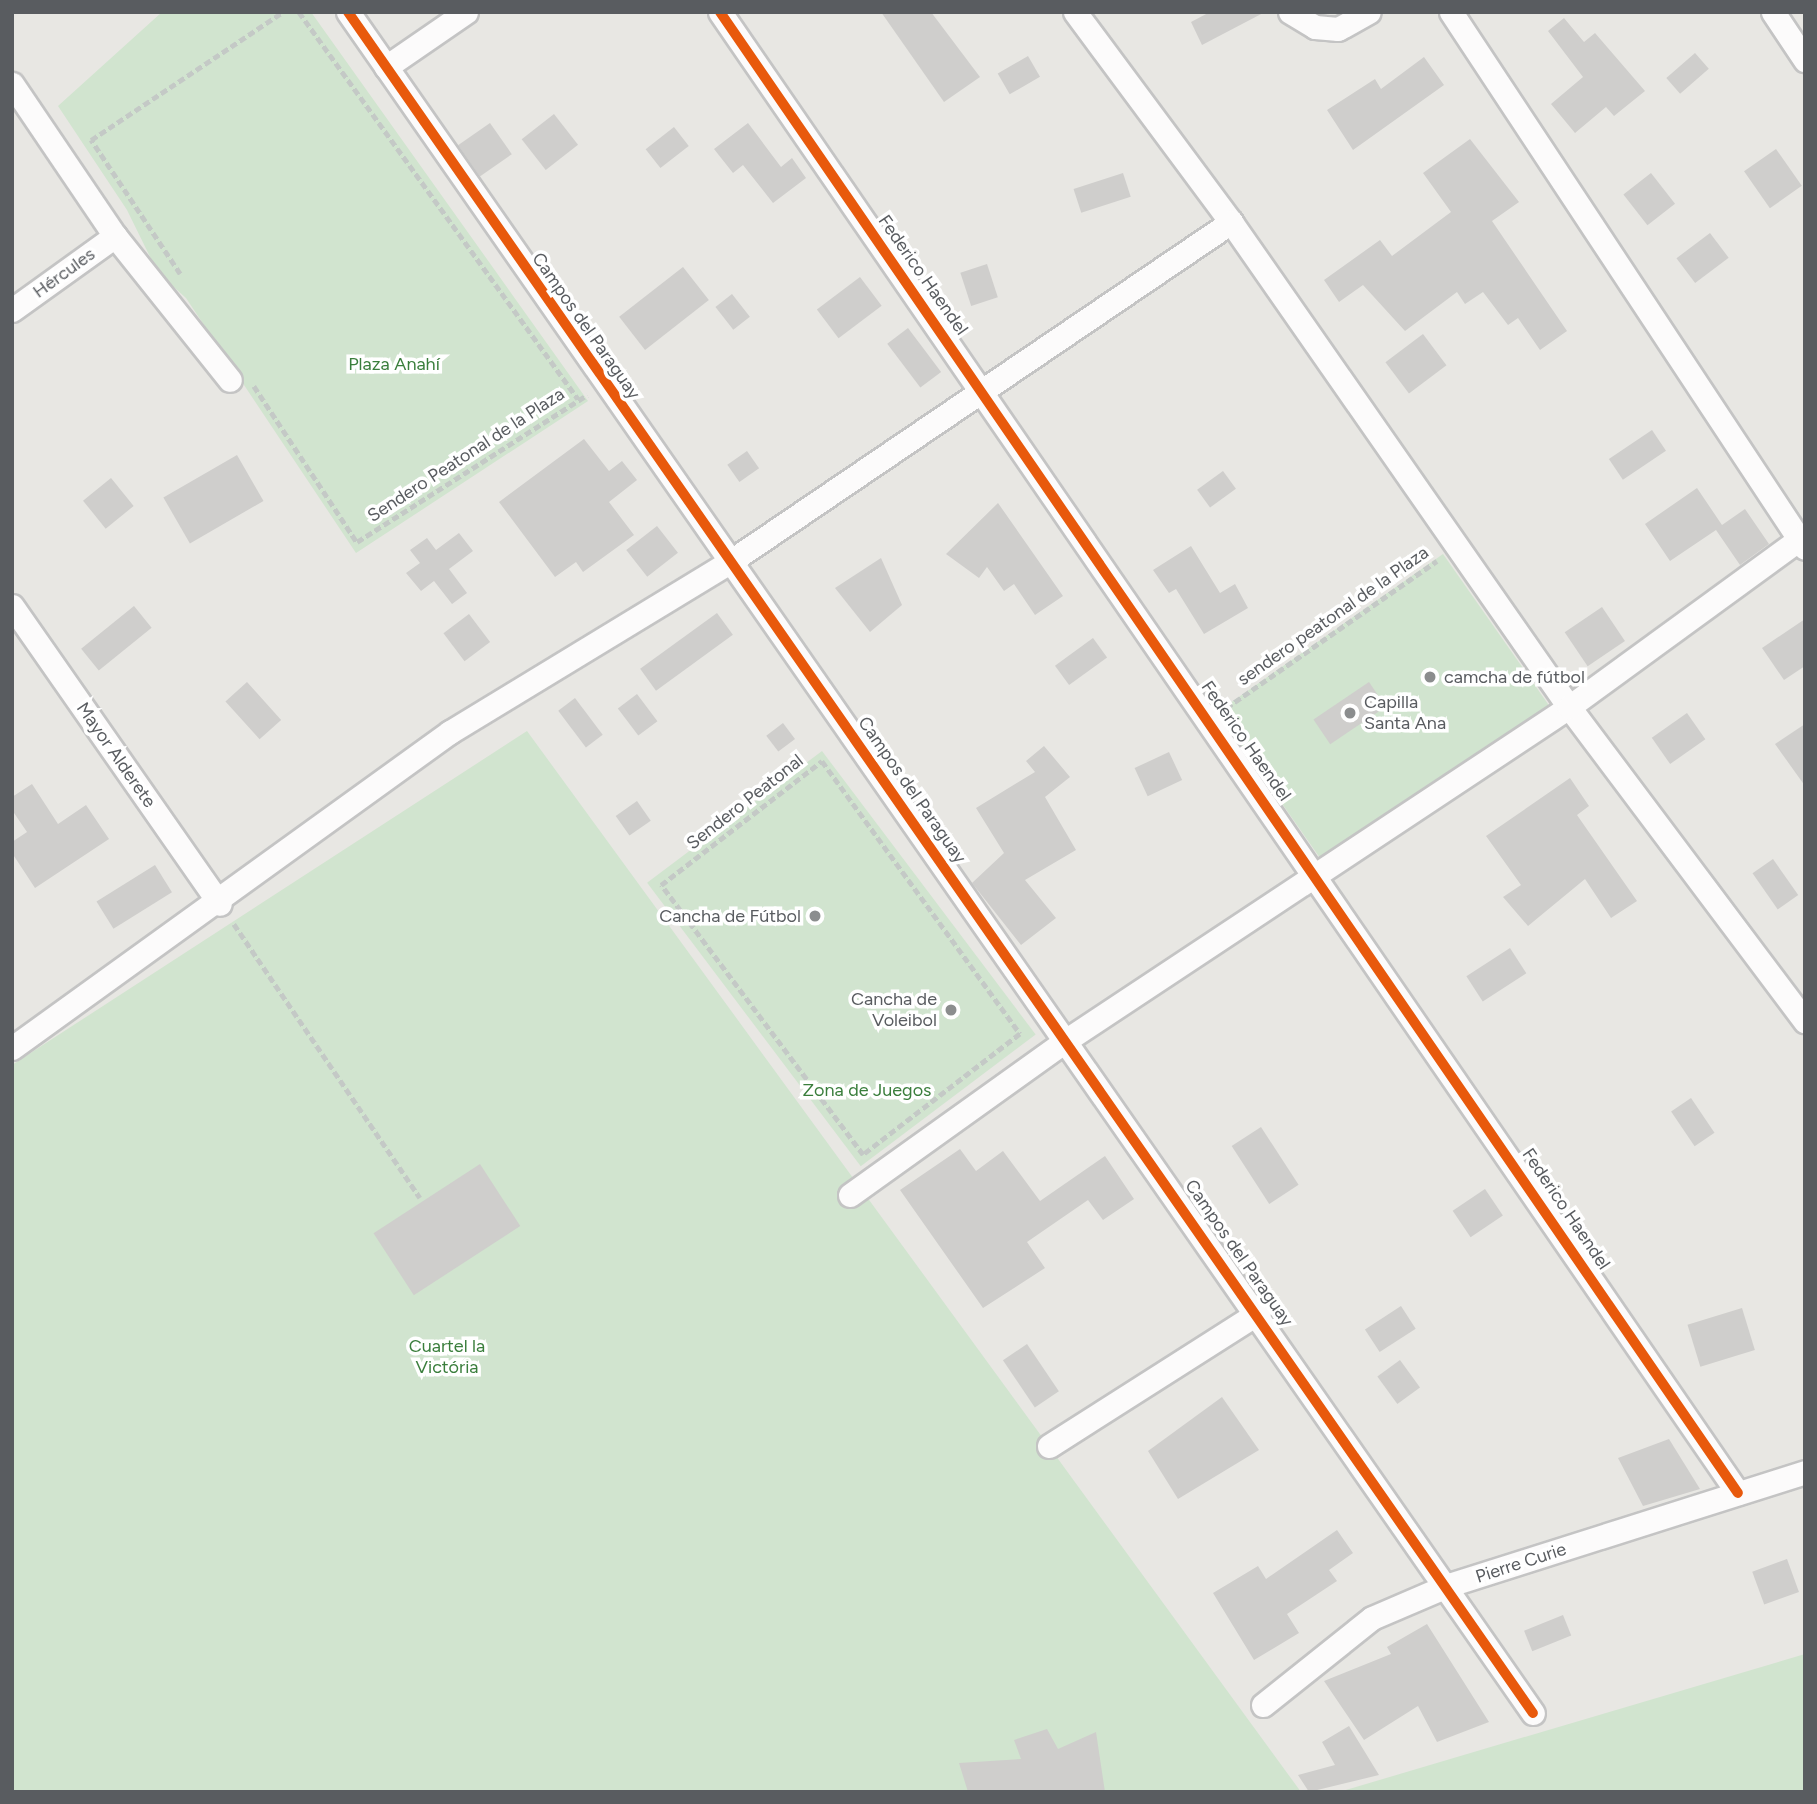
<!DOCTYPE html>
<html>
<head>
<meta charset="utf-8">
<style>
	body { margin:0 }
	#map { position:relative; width:1817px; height:1804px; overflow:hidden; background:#e8e7e3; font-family:Figtree,sans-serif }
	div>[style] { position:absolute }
	.green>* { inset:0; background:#d1e4cf; transform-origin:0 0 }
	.building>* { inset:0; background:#cfcecc; transform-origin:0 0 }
	.path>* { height:4.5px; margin-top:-2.25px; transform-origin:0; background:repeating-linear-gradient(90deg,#c4c9c6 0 7px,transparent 0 10.5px) }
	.roads { filter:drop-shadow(2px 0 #c4c4c4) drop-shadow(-2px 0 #c4c4c4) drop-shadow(0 2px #c4c4c4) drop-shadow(0 -2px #c4c4c4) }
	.minor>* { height:23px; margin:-11.5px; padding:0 11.5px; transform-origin:11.5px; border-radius:11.5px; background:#fcfbfb }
	.cycleway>* { height:10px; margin:-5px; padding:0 5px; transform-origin:5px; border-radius:5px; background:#e8590c }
	.dots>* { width:19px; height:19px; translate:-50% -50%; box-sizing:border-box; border:4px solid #fff; border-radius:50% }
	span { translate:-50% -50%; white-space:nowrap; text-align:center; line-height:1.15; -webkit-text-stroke:7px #fff; paint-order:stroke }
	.street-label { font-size:18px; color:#595c60 }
	.park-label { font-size:18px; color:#3a7e3c }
	.poi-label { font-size:18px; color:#595c60 }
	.left { translate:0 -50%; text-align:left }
	.right { translate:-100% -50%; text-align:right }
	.frame { position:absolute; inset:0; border:14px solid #595c60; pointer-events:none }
</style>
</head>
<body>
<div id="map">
	<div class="green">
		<div style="clip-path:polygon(162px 12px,311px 12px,588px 401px,356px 553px,186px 298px,158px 273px,127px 210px,58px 106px)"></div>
		<div style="left:1443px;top:554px;width:187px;height:275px;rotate:55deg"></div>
		<div style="clip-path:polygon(527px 731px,1301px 1792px,12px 1792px,12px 1065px)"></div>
		<div style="left:822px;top:751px;width:355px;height:219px;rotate:53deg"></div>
		<div style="clip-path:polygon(1805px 1654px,1805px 1792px,1339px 1792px)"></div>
	</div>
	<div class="building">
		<div style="clip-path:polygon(881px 12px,931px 12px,980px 77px,944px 102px)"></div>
		<div style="clip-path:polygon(1210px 12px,1265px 12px,1202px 45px,1191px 22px)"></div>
		<div style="clip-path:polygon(1564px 18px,1584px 42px,1595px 33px,1645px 91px,1614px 116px,1606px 107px,1575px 133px,1551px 104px,1583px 77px,1548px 31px)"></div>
		<div style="left:1695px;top:53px;width:21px;height:38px;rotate:49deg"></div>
		<div style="left:1028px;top:56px;width:24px;height:35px;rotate:60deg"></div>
		<div style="clip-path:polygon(1424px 57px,1444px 85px,1353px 150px,1327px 110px,1375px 79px,1381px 89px)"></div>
		<div style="left:554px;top:114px;width:39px;height:41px;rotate:52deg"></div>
		<div style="left:490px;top:123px;width:38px;height:39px;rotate:55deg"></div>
		<div style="clip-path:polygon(748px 123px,781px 167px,792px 158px,806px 178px,773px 203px,743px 165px,733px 173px,714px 149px)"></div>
		<div style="left:674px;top:127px;width:24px;height:36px;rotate:52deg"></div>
		<div style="clip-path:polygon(1470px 139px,1519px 202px,1492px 221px,1567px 331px,1540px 350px,1518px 318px,1508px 325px,1483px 292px,1465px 304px,1457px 292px,1405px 331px,1363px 285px,1339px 302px,1324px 280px,1380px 240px,1392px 256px,1451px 212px,1423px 173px)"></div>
		<div style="left:1776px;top:149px;width:45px;height:39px;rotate:55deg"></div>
		<div style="left:1123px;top:173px;width:25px;height:52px;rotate:72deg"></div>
		<div style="left:1651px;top:173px;width:39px;height:35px;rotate:52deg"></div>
		<div style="left:1710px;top:233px;width:31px;height:42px;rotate:53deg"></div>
		<div style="left:987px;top:264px;width:35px;height:28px;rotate:72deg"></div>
		<div style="left:683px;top:267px;width:42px;height:81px;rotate:52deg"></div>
		<div style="left:860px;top:277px;width:36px;height:54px;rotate:53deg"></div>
		<div style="left:732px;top:294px;width:29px;height:21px;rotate:52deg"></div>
		<div style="left:908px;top:328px;width:55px;height:26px;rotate:53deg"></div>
		<div style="left:1423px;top:334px;width:39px;height:47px;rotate:53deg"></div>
		<div style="left:1652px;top:430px;width:25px;height:52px;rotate:56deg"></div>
		<div style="clip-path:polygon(584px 439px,609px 471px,622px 461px,637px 480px,609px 502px,634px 535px,583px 572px,576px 562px,555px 577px,499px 502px)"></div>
		<div style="left:747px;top:451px;width:21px;height:24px;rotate:55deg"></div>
		<div style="left:237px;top:455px;width:53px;height:85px;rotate:60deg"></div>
		<div style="left:1223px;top:471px;width:22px;height:32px;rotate:54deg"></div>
		<div style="left:111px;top:478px;width:36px;height:36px;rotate:51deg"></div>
		<div style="clip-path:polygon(1697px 488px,1722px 525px,1745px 509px,1769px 544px,1740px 565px,1716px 530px,1670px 561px,1645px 524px)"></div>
		<div style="clip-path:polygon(998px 503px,1063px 596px,1035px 615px,1014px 584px,1004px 591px,987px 567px,979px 578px,946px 554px)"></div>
		<div style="left:657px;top:526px;width:34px;height:39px;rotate:52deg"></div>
		<div style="clip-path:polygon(459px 533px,473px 551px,449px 569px,467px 593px,452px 604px,434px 581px,421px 591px,406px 573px,420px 563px,410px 550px,427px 538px,436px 550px)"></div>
		<div style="clip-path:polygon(1191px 546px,1220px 593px,1235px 584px,1248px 608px,1204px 634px,1176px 589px,1169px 593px,1153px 570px)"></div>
		<div style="clip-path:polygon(881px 558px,902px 605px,870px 632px,835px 588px)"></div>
		<div style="left:134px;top:606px;width:28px;height:68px;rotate:51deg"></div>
		<div style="left:1602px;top:607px;width:41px;height:45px;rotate:56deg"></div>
		<div style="left:717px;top:613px;width:27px;height:95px;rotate:54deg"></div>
		<div style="left:469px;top:614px;width:35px;height:32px;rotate:53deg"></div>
		<div style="clip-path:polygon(1805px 619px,1805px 666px,1784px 680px,1762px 648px)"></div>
		<div style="left:1093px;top:638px;width:24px;height:47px;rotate:54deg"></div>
		<div style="left:247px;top:682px;width:51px;height:29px;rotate:48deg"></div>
		<div style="left:1369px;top:682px;width:30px;height:67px;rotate:56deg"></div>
		<div style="left:637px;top:694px;width:34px;height:24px;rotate:53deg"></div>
		<div style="left:575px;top:698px;width:46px;height:21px;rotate:53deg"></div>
		<div style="left:1687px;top:713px;width:32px;height:43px;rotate:55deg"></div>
		<div style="left:783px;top:723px;width:20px;height:21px;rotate:53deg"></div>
		<div style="clip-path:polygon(1805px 724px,1805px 786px,1775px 744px)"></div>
		<div style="clip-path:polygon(1044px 746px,1070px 777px,1045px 797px,1076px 850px,1025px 880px,1056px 918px,1021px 945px,972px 883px,1004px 853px,976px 808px,1035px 772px,1026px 761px)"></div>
		<div style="left:1169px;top:752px;width:31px;height:38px;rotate:65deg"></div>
		<div style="clip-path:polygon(1570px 778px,1589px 806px,1577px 815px,1637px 901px,1611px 918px,1585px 879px,1528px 926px,1503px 897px,1521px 885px,1486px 836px)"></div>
		<div style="clip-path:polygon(32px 784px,58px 824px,86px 805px,109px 839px,35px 888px,12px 853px,12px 842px,27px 832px,12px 810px,12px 797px)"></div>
		<div style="left:637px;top:801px;width:24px;height:26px;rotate:55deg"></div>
		<div style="left:1773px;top:859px;width:44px;height:25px;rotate:55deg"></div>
		<div style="left:155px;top:865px;width:32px;height:69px;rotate:58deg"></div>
		<div style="left:1510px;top:948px;width:30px;height:52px;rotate:57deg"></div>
		<div style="left:1691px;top:1098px;width:42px;height:24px;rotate:56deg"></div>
		<div style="left:1261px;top:1127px;width:69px;height:35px;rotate:57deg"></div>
		<div style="clip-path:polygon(960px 1149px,976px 1171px,1003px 1151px,1040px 1201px,1105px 1156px,1134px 1199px,1103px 1220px,1088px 1200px,1027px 1242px,1045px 1268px,983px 1308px,900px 1190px)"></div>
		<div style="left:480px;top:1164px;width:74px;height:127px;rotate:57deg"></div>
		<div style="left:1485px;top:1189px;width:32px;height:39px;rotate:56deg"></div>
		<div style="left:1401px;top:1306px;width:27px;height:43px;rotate:57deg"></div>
		<div style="left:1742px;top:1308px;width:44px;height:57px;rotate:73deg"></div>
		<div style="left:1027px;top:1344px;width:57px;height:29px;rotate:56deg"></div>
		<div style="left:1400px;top:1360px;width:34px;height:28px;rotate:54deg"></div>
		<div style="clip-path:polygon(1222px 1397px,1259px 1450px,1178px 1499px,1148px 1451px)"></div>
		<div style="clip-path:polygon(1669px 1439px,1700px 1489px,1643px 1506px,1618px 1458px)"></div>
		<div style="clip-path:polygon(1337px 1530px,1353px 1553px,1329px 1570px,1337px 1581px,1287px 1614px,1299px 1633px,1254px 1660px,1213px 1593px,1258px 1566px,1266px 1579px)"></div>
		<div style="left:1787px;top:1559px;width:35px;height:37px;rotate:70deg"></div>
		<div style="left:1563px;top:1615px;width:22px;height:42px;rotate:68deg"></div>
		<div style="clip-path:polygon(1427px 1624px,1489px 1722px,1437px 1742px,1418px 1706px,1364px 1740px,1324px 1681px,1391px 1654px,1387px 1647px)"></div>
		<div style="clip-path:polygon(1349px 1726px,1379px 1775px,1309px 1792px,1298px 1775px,1335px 1765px,1322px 1742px)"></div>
		<div style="clip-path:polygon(1047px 1729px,1058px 1749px,1096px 1732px,1105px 1792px,968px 1792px,959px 1763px,1021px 1759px,1014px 1740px)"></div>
	</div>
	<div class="path">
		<div style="left:299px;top:12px;width:477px;rotate:54.2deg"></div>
		<div style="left:180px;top:274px;width:161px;rotate:-123.6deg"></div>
		<div style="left:91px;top:140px;width:231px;rotate:-33.7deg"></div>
		<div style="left:254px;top:386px;width:187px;rotate:56.6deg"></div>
		<div style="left:357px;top:542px;width:273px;rotate:-32.6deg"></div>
		<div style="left:1226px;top:708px;width:257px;rotate:-34.9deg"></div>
		<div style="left:822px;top:761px;width:337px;rotate:54deg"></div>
		<div style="left:1020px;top:1034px;width:198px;rotate:142.4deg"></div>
		<div style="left:863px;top:1155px;width:337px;rotate:-126.8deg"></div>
		<div style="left:661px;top:885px;width:203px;rotate:-37.6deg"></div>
		<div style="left:234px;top:924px;width:331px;rotate:55.8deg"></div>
	</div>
	<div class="roads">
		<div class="minor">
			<div style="left:348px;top:12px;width:2073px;rotate:55.14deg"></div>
			<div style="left:720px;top:12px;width:1797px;rotate:55.5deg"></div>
			<div style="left:1075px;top:12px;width:262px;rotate:53.4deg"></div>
			<div style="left:1231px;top:222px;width:591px;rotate:55.13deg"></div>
			<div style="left:1569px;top:707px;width:393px;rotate:53.1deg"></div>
			<div style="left:1290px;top:12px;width:29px;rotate:31deg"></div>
			<div style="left:1315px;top:27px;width:23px;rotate:5deg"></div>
			<div style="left:1338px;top:29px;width:35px;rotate:-29deg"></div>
			<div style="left:1451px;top:12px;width:642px;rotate:56.56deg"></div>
			<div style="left:1773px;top:12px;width:58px;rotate:56.3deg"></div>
			<div style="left:386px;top:67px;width:97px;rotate:-34.5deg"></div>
			<div style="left:12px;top:84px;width:184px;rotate:55.9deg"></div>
			<div style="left:115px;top:236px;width:184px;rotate:51.4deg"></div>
			<div style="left:12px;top:310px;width:127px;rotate:-35.7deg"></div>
			<div style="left:12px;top:606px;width:363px;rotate:55.1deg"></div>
			<div style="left:12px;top:1048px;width:540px;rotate:-35.81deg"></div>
			<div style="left:450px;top:732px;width:325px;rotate:-31.3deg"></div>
			<div style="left:728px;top:563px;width:608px;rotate:-34.13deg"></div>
			<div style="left:850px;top:1195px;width:268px;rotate:-35.6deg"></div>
			<div style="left:1068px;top:1039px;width:601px;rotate:-33.53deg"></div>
			<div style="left:1569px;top:707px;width:292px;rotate:-36.1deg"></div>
			<div style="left:1049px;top:1446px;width:249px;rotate:-32.5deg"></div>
			<div style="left:1263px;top:1705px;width:139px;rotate:-38.6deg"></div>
			<div style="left:1372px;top:1618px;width:84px;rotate:-23.2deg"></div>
			<div style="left:1449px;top:1585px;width:374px;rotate:-17.6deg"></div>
		</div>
	</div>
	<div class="cycleway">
		<div style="left:348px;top:12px;width:2073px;rotate:55.14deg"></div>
		<div style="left:720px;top:12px;width:1797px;rotate:55.5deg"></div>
	</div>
	<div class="dots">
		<div style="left:1430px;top:677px;background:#8b8d8e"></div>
		<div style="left:1350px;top:713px;background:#8b8d8e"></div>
		<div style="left:815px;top:916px;background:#8b8d8e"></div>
		<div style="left:951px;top:1010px;background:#8b8d8e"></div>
	</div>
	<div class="street-label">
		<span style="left:64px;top:273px;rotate:-36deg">Hércules</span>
		<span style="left:923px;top:275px;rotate:55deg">Federico Haendel</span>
		<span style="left:586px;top:326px;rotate:55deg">Campos del Paraguay</span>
		<span style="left:466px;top:455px;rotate:-33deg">Sendero Peatonal de la Plaza</span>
		<span style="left:1333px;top:616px;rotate:-35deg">sendero peatonal de la Plaza</span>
		<span style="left:1246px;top:741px;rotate:55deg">Federico Haendel</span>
		<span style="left:116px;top:755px;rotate:55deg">Mayor Alderete</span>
		<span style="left:912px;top:790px;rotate:55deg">Campos del Paraguay</span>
		<span style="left:745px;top:802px;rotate:-38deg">Sendero Peatonal</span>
		<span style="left:1566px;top:1209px;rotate:56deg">Federico Haendel</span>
		<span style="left:1239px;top:1253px;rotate:55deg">Campos del Paraguay</span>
		<span style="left:1521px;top:1563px;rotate:-18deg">Pierre Curie</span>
	</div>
	<div class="park-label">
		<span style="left:394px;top:364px">Plaza Anahí</span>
		<span style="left:867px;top:1090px">Zona de Juegos</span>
		<span style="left:447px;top:1357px">Cuartel la<br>Victória</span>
	</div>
	<div class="poi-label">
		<span class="left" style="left:1444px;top:677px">camcha de fútbol</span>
		<span class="left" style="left:1364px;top:713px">Capilla<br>Santa Ana</span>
		<span class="right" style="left:801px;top:916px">Cancha de Fútbol</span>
		<span class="right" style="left:937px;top:1010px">Cancha de<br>Voleibol</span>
	</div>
	<div class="frame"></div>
</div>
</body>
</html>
